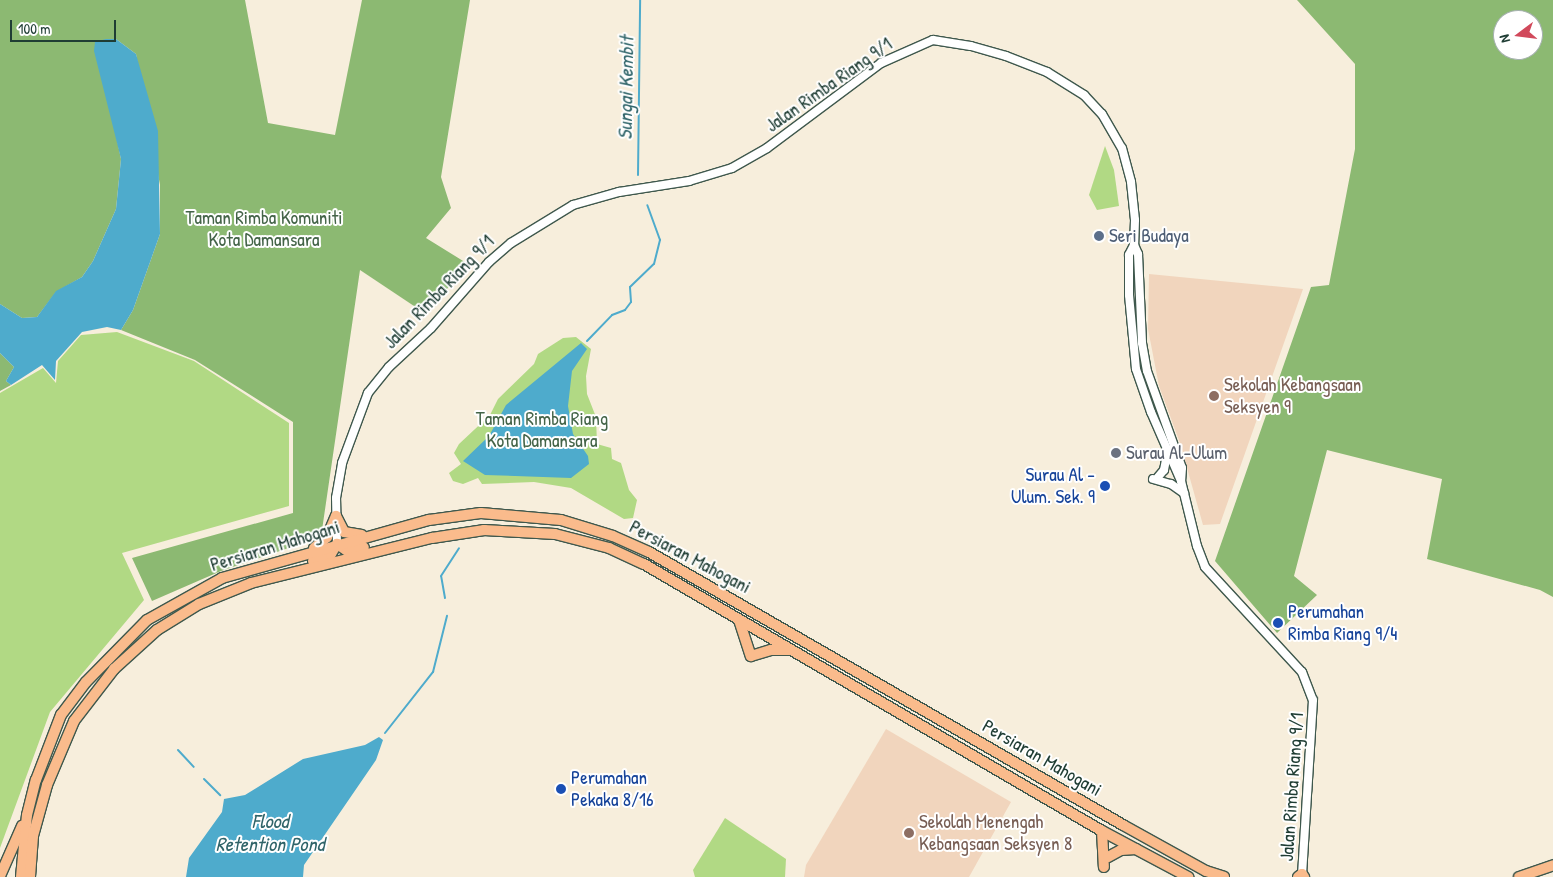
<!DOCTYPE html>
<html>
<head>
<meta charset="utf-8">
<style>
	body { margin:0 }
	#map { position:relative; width:1553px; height:877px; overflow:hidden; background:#f7eedc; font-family:"Patrick Hand",sans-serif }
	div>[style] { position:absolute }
	.built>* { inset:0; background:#f1d5bd }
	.green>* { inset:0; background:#b1d984 }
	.forest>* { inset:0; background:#8cb972 }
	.water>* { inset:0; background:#4eabcc }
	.stream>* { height:2px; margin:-1px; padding:0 1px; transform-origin:1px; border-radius:1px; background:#4eabcc }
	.roads { filter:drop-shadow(1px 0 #3f584d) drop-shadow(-1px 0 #3f584d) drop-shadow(0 1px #3f584d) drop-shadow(0 -1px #3f584d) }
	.minor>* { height:8px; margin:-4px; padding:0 4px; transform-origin:4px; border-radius:4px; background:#fff }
	.major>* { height:10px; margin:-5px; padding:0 5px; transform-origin:5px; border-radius:5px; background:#fabb8c }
	.dots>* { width:14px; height:14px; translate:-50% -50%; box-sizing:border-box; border:2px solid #fff; border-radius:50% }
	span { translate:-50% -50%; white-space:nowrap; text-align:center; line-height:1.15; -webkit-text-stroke:4px #fff; paint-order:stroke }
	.street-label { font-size:19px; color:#1f3d34 }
	.park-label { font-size:19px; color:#446448 }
	.service-label { font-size:19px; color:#4e5e75 }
	.left { translate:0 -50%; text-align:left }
	.education-label { font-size:19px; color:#785e54 }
	.worship-label { font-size:19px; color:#5b616d }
	.transit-label { font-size:19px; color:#164399 }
	.right { translate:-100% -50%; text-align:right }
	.water-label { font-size:20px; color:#2f6469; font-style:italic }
	.north { position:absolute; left:1493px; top:10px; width:50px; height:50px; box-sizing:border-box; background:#fff; border:1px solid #a5b1ae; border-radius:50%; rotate:255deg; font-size:14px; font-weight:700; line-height:20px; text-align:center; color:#1f3d34 }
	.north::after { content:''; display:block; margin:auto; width:18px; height:22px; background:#d1495b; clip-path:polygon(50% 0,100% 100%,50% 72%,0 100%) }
	.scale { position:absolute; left:10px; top:20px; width:106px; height:22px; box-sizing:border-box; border:2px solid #1f3d34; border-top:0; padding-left:6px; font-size:15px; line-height:18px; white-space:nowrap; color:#1f3d34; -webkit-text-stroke:4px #fff; paint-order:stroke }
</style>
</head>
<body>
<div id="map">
	<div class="built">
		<div style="clip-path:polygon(1149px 274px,1303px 289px,1220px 524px,1203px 525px,1180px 443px,1159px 386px,1148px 329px)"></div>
		<div style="clip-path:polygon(886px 729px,1011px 802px,969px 877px,804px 877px,806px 865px)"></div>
	</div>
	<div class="green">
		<div style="clip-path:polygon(1105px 146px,1114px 170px,1119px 206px,1097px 210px,1089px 195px)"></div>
		<div style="clip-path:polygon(117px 332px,194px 361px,289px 423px,289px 506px,122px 553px,144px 600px,50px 712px,0 848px,0 393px,43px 368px,56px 383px,58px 361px,81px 335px)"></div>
		<div style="clip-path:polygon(576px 337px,591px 349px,586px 376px,587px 394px,596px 417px,597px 444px,611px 448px,612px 459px,621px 463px,629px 490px,637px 500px,633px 518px,624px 519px,571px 488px,534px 482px,482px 484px,478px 478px,463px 484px,453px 481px,449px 473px,461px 464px,454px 453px,459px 444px,490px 415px,498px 399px,534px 364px,538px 354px,563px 338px)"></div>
		<div style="clip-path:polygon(725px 818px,786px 859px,785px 877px,695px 877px,693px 870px)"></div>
	</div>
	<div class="forest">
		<div style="clip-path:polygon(0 0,245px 0,268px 123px,335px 135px,362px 0,470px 0,441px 177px,451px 208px,426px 238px,468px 264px,426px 314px,360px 270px,321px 537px,221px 571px,152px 601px,132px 558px,293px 513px,293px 422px,195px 360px,121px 330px,133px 310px,160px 234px,160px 185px,136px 54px,116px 39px,114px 126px,121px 159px,116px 209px,93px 261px,82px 277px,56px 292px,37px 317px,22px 318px,0 304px)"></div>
		<div style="clip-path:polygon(evenodd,1297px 0,1553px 0,1553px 597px,1540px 590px,1427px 559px,1442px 479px,1327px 450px,1294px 576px,1317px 595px,1277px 633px,1215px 561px,1311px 287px,1329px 285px,1355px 149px,1355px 64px,1297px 0,1503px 20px,1533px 20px,1533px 50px,1503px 50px,1503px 20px)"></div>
		<div style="clip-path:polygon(0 353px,14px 367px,6px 381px,11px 385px,0 391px)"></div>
	</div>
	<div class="water">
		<div style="clip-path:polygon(106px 39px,116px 39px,136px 54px,158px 131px,160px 234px,133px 310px,121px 330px,107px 327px,82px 332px,56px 361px,55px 380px,42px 365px,11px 385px,6px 381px,14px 367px,0 353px,0 304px,22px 318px,37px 317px,56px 291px,82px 277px,93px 261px,116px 209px,121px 159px,94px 51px,95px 42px)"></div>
		<div style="clip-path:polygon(581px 343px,587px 349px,572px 371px,568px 406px,573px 434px,588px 456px,589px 464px,571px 478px,485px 475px,463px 461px,489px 436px,506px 405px)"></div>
		<div style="clip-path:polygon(379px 737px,383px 740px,376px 760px,304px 865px,303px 877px,186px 877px,189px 858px,222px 812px,224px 799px,245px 795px,303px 759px,365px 745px)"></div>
	</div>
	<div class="stream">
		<div style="left:638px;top:175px;width:175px;rotate:-89.3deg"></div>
		<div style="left:587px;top:341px;width:36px;rotate:-46deg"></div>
		<div style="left:612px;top:315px;width:14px;rotate:-21deg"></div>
		<div style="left:625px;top:310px;width:10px;rotate:-53deg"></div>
		<div style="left:631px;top:302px;width:15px;rotate:-94deg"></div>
		<div style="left:630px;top:287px;width:33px;rotate:-44deg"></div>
		<div style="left:654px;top:264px;width:25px;rotate:-76deg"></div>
		<div style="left:660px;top:240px;width:37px;rotate:-110deg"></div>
		<div style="left:445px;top:598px;width:22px;rotate:-100deg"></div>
		<div style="left:441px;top:576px;width:33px;rotate:-57deg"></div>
		<div style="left:385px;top:733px;width:78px;rotate:-51.8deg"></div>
		<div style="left:433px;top:672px;width:58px;rotate:-76deg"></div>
		<div style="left:178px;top:750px;width:23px;rotate:47deg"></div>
		<div style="left:204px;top:779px;width:23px;rotate:45deg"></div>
	</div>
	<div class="roads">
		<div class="minor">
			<div style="left:1134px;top:245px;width:10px;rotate:66deg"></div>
			<div style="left:1138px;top:254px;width:89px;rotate:87.4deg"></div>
			<div style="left:1142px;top:343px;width:28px;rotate:80deg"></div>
			<div style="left:1147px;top:371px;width:103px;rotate:70.2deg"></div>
			<div style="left:1182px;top:468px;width:13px;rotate:94deg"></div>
			<div style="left:1158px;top:477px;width:9px;rotate:-49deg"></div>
			<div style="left:1164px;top:470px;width:16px;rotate:-79deg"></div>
			<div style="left:1153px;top:479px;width:19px;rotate:16deg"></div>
			<div style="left:1171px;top:484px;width:16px;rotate:35deg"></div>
			<div style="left:337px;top:544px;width:46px;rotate:-91.2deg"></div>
			<div style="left:336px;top:498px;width:36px;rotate:-80deg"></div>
			<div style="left:342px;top:463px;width:75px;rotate:-69.6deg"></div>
			<div style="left:368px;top:393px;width:33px;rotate:-51deg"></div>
			<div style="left:389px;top:367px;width:57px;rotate:-42.9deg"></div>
			<div style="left:431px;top:328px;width:88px;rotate:-48.7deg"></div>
			<div style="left:489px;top:262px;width:29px;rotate:-41deg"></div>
			<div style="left:511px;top:243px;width:73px;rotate:-31.5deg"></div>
			<div style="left:573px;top:205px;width:48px;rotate:-15.8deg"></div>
			<div style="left:619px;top:192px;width:71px;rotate:-8.9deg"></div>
			<div style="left:689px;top:181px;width:45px;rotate:-16.8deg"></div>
			<div style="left:732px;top:168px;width:40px;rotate:-29.7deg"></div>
			<div style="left:767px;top:148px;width:142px;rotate:-36.7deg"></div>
			<div style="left:881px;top:63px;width:57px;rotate:-23.9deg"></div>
			<div style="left:933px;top:40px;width:38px;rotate:9deg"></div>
			<div style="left:971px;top:46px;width:36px;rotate:16deg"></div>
			<div style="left:1006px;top:56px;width:44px;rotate:21.3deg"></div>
			<div style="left:1047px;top:72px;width:44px;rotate:31.9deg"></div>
			<div style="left:1084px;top:95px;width:26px;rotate:47deg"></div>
			<div style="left:1102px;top:114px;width:39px;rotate:60deg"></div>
			<div style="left:1122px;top:148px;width:35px;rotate:75deg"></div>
			<div style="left:1131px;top:182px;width:38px;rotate:84deg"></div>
			<div style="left:1135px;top:220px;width:25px;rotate:92deg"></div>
			<div style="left:1134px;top:245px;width:11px;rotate:117deg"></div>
			<div style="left:1129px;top:255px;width:40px;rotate:90deg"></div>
			<div style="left:1129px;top:295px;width:74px;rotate:84.6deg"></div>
			<div style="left:1136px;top:369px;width:46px;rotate:70.8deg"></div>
			<div style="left:1151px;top:412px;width:75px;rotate:66.5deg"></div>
			<div style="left:1181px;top:481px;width:67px;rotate:76.2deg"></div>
			<div style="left:1197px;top:546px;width:22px;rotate:69deg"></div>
			<div style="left:1205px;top:567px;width:143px;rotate:47.3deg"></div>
			<div style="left:1302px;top:672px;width:30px;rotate:69deg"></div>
			<div style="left:1313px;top:700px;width:177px;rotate:93.6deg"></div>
		</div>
		<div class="major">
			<div style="left:336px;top:516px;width:18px;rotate:63deg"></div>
			<div style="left:344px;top:532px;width:18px;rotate:9deg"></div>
			<div style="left:337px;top:544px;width:11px;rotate:34deg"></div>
			<div style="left:346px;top:550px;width:18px;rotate:-9deg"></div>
			<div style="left:314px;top:548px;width:17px;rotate:-40deg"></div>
			<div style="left:327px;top:537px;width:23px;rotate:-67deg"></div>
			<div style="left:313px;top:561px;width:19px;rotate:-21deg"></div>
			<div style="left:331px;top:554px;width:12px;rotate:-59deg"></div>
			<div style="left:739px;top:620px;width:38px;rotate:72deg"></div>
			<div style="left:751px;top:656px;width:21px;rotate:-17deg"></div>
			<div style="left:771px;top:650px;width:18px"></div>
			<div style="left:1102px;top:831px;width:36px;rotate:87deg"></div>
			<div style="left:1108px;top:857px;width:15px;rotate:-28deg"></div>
			<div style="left:1121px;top:850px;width:15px;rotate:-4deg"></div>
			<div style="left:0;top:876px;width:55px;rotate:-66.3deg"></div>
			<div style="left:21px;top:877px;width:62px;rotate:-84.5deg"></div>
			<div style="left:27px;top:815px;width:36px;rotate:-76deg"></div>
			<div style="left:36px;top:780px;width:70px;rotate:-69deg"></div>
			<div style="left:61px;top:715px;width:41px;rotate:-52.9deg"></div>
			<div style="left:86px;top:682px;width:87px;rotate:-45.5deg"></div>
			<div style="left:147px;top:620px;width:86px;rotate:-29.2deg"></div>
			<div style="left:222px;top:578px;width:215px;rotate:-15.7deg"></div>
			<div style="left:429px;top:520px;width:52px;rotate:-7.7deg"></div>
			<div style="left:481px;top:513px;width:80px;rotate:5deg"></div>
			<div style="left:561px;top:520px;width:54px;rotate:17.1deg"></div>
			<div style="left:613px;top:536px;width:39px;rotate:24deg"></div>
			<div style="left:649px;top:552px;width:547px;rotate:29.94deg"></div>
			<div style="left:1123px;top:825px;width:95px;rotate:29deg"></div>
			<div style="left:1206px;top:871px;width:19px;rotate:18deg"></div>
			<div style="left:30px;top:877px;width:41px;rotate:-85.8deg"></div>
			<div style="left:33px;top:836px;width:53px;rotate:-74.6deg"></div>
			<div style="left:47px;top:785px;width:69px;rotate:-67.1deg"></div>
			<div style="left:74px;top:721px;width:66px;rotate:-52.4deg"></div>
			<div style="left:114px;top:669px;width:58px;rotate:-42.2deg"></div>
			<div style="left:157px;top:630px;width:49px;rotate:-31.8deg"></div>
			<div style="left:199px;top:604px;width:56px;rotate:-22deg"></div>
			<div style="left:251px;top:583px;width:187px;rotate:-14deg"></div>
			<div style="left:432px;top:538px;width:53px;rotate:-8.7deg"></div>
			<div style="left:484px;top:530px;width:71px;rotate:3.2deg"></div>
			<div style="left:555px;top:534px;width:56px;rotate:14.5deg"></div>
			<div style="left:609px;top:548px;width:38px;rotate:25deg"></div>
			<div style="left:644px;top:564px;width:530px;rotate:30.24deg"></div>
			<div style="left:1102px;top:831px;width:98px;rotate:28.1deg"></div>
			<div style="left:1298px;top:877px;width:5px;rotate:-37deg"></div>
			<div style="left:1302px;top:874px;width:4px;rotate:56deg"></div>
			<div style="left:1519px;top:877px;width:36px;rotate:-19deg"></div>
		</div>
	</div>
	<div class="dots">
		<div style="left:1099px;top:236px;background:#5c6f8a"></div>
		<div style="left:1214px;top:396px;background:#8d6e63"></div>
		<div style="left:1116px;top:453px;background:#6b7280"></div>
		<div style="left:1105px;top:486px;background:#1a4fb4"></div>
		<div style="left:1278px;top:623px;background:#1a4fb4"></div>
		<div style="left:561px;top:789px;background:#1a4fb4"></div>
		<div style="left:909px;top:833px;background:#8d6e63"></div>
	</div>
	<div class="street-label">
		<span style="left:829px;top:85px;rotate:-35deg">Jalan Rimba Riang 9/1</span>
		<span style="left:439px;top:292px;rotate:-46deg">Jalan Rimba Riang 9/1</span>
		<span style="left:275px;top:546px;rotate:-17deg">Persiaran Mahogani</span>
		<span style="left:690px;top:557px;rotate:28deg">Persiaran Mahogani</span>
		<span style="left:1042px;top:758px;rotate:30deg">Persiaran Mahogani</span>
		<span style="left:1292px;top:787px;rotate:-86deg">Jalan Rimba Riang 9/1</span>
	</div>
	<div class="park-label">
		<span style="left:264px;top:229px">Taman Rimba Komuniti<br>Kota Damansara</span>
		<span style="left:542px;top:430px">Taman Rimba Riang<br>Kota Damansara</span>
	</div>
	<div class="service-label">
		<span class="left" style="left:1109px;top:236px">Seri Budaya</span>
	</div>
	<div class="education-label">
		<span class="left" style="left:1224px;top:396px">Sekolah Kebangsaan<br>Seksyen 9</span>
		<span class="left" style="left:919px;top:833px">Sekolah Menengah<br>Kebangsaan Seksyen 8</span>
	</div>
	<div class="worship-label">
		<span class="left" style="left:1126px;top:453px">Surau Al-Ulum</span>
	</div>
	<div class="transit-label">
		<span class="right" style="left:1095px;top:486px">Surau Al -<br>Ulum. Sek. 9</span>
		<span class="left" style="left:1288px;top:623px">Perumahan<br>Rimba Riang 9/4</span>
		<span class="left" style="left:571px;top:789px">Perumahan<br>Pekaka 8/16</span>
	</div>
	<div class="water-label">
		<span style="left:625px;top:88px;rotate:-89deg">Sungai Kembit</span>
		<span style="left:270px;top:832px">Flood<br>Retention Pond</span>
	</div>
	<div class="north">N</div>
	<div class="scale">100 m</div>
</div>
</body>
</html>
